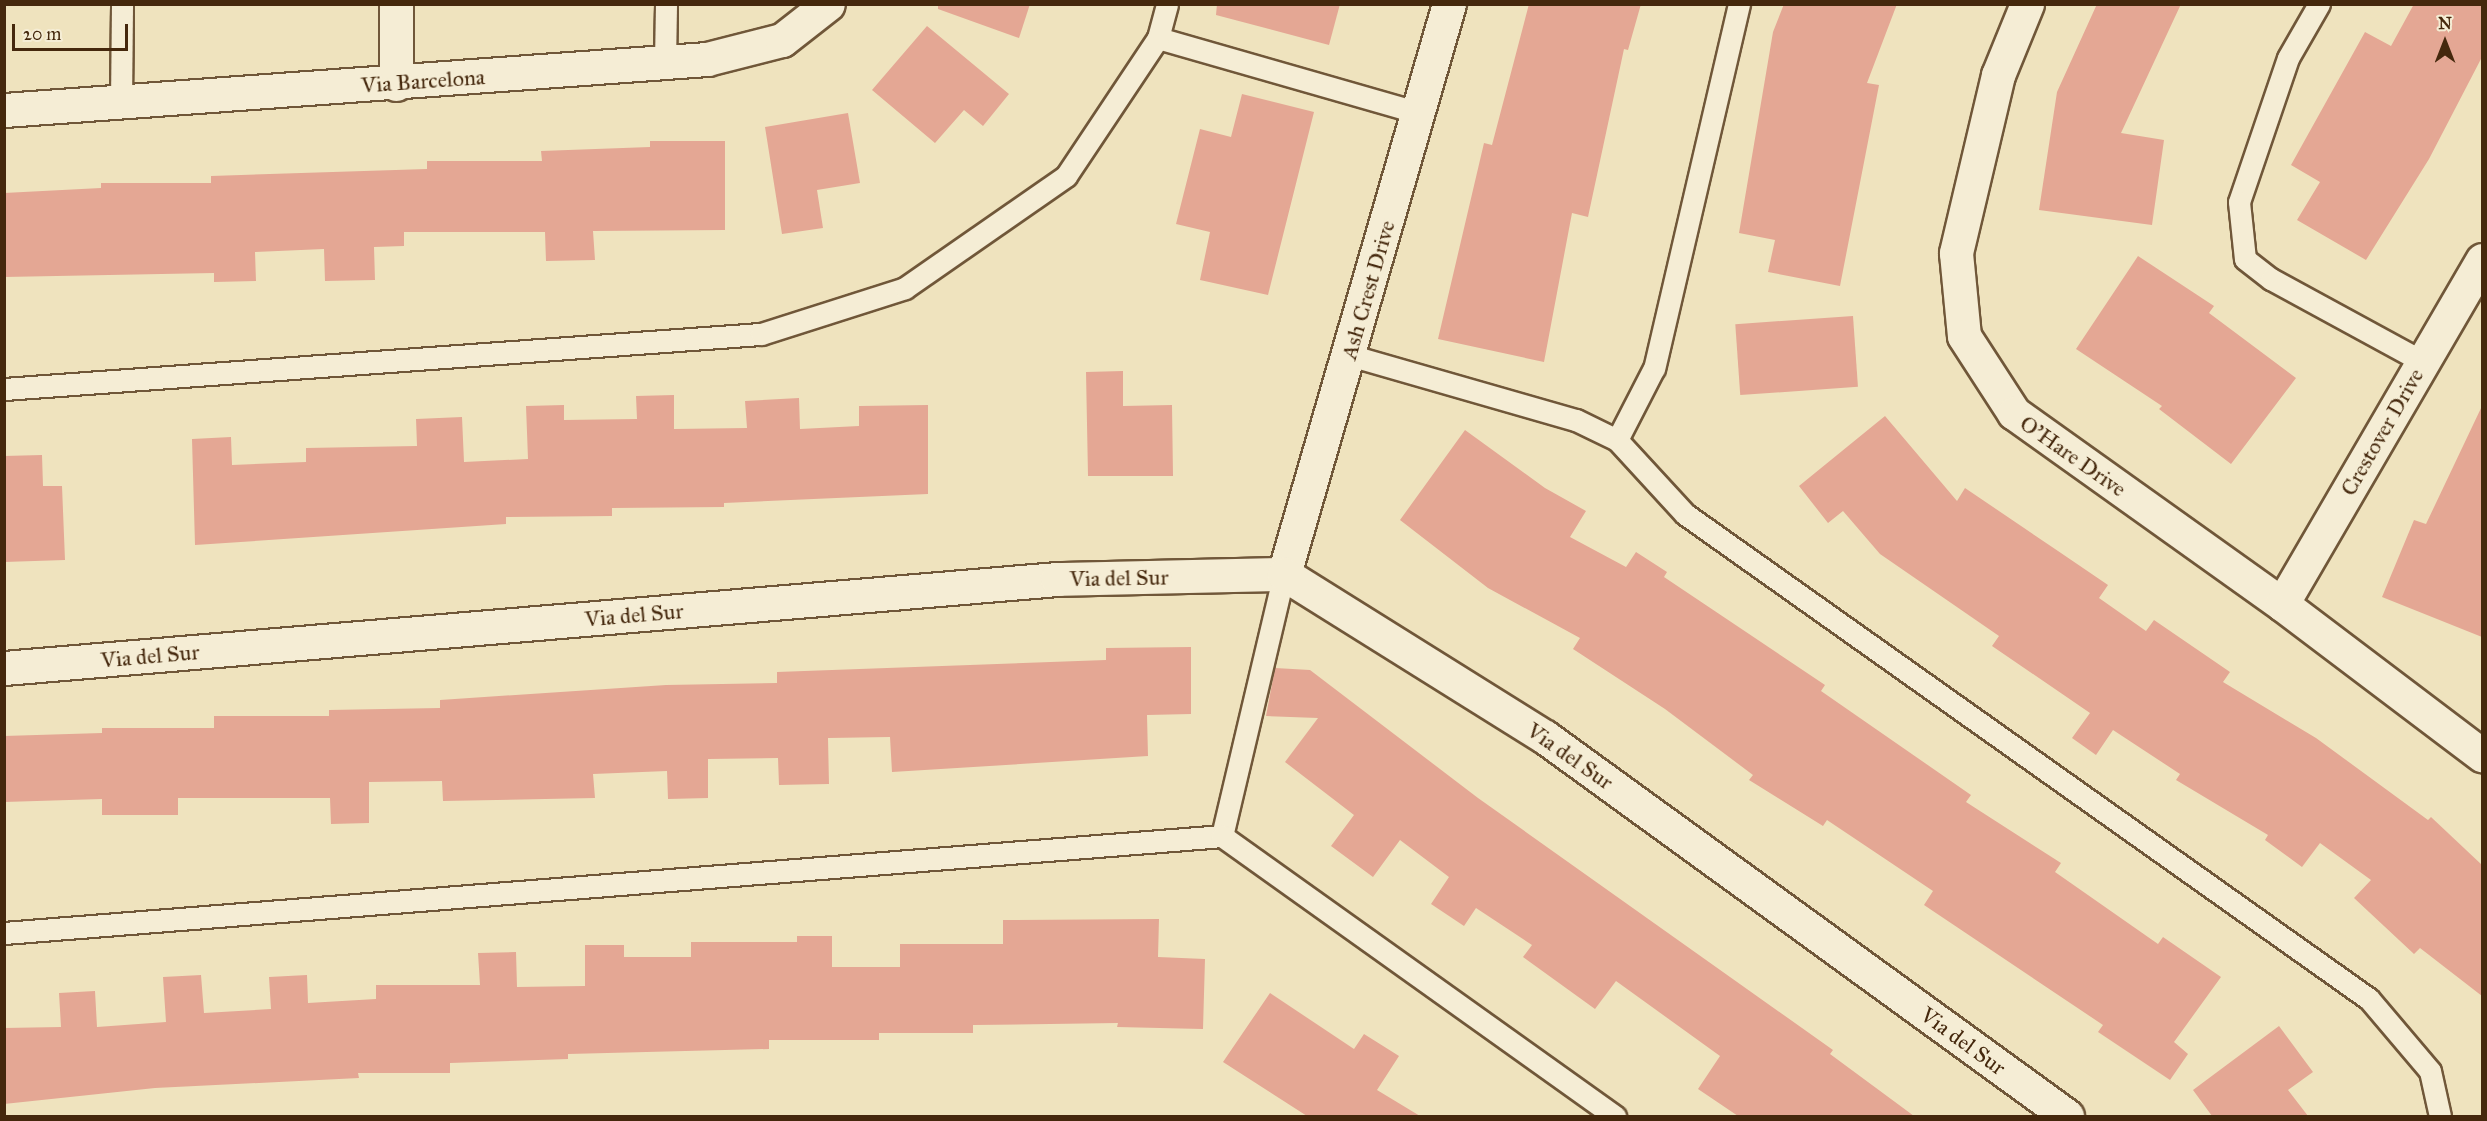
<!DOCTYPE html>
<html>
<head>
<meta charset="utf-8">
<style>
	body { margin:0 }
	#map { position:relative; width:2487px; height:1121px; overflow:hidden; background:#efe3be; font-family:"IM FELL Great Primer",serif }
	div>[style] { position:absolute }
	.building>* { inset:0; background:#e4a794; transform-origin:0 0 }
	.roads { filter:drop-shadow(2px 0 #705739) drop-shadow(-2px 0 #705739) drop-shadow(0 2px #705739) drop-shadow(0 -2px #705739) }
	.lane>* { height:21px; margin:-10.5px; padding:0 10.5px; transform-origin:10.5px; border-radius:10.5px; background:#f5edd5 }
	.street>* { height:33px; margin:-16.5px; padding:0 16.5px; transform-origin:16.5px; border-radius:16.5px; background:#f5edd5 }
	span { translate:-50% -50%; white-space:nowrap; text-align:center; line-height:1.15; -webkit-text-stroke:5px #f5edd5; paint-order:stroke }
	.street-label { font-size:22px; color:#45280d }
	.frame { position:absolute; inset:0; border:6px solid #45280d; pointer-events:none }
	.north { position:absolute; left:2415px; top:12px; width:60px; height:60px; -webkit-text-stroke:4px #f5edd5; paint-order:stroke; rotate:0deg; font-size:16px; font-weight:700; line-height:24px; text-align:center; color:#45280d }
	.north::after { content:''; display:block; margin:auto; width:21px; height:27px; background:#45280d; clip-path:polygon(50% 0,100% 100%,50% 72%,0 100%) }
	.scale { position:absolute; left:12px; top:24px; width:116px; height:27px; box-sizing:border-box; border:3px solid #45280d; border-top:0; padding-left:8px; font-size:18px; line-height:21px; white-space:nowrap; color:#45280d; -webkit-text-stroke:4px #f5edd5; paint-order:stroke }
</style>
</head>
<body>
<div id="map">
	<div class="building">
		<div style="clip-path:polygon(938px 4px,1030px 4px,1019px 38px,938px 9px)"></div>
		<div style="clip-path:polygon(1217px 4px,1340px 4px,1329px 45px,1216px 15px)"></div>
		<div style="clip-path:polygon(1529px 4px,1641px 4px,1628px 50px,1624px 49px,1588px 217px,1572px 213px,1544px 362px,1438px 339px,1484px 143px,1492px 145px)"></div>
		<div style="clip-path:polygon(1784px 4px,1897px 4px,1867px 83px,1879px 85px,1840px 286px,1768px 272px,1775px 240px,1739px 233px,1773px 32px)"></div>
		<div style="clip-path:polygon(2097px 4px,2181px 4px,2121px 133px,2164px 140px,2152px 225px,2039px 210px,2057px 92px)"></div>
		<div style="clip-path:polygon(2414px 4px,2482px 4px,2482px 57px,2429px 159px,2366px 260px,2297px 220px,2320px 182px,2291px 165px,2365px 32px,2391px 46px)"></div>
		<div style="clip-path:polygon(927px 26px,1009px 94px,983px 126px,964px 110px,935px 143px,872px 90px)"></div>
		<div style="clip-path:polygon(1242px 94px,1314px 112px,1268px 295px,1200px 280px,1210px 232px,1176px 224px,1200px 129px,1231px 137px)"></div>
		<div style="clip-path:polygon(848px 113px,860px 183px,817px 190px,823px 228px,782px 234px,765px 127px)"></div>
		<div style="clip-path:polygon(650px 141px,725px 141px,725px 230px,593px 231px,595px 260px,546px 261px,545px 232px,404px 232px,404px 246px,374px 247px,375px 280px,325px 281px,324px 249px,255px 252px,256px 281px,214px 282px,214px 273px,4px 277px,4px 193px,101px 188px,101px 183px,211px 183px,211px 176px,427px 169px,427px 161px,542px 161px,541px 151px,650px 147px)"></div>
		<div style="clip-path:polygon(2138px 256px,2214px 306px,2209px 313px,2296px 378px,2231px 464px,2159px 409px,2162px 406px,2076px 349px)"></div>
		<div style="left:1853px;top:316px;width:71px;height:118px;rotate:86deg"></div>
		<div style="clip-path:polygon(1123px 371px,1123px 406px,1172px 405px,1173px 476px,1088px 476px,1086px 372px)"></div>
		<div style="clip-path:polygon(674px 395px,674px 429px,747px 428px,745px 401px,799px 398px,800px 429px,859px 426px,859px 406px,928px 405px,928px 494px,724px 503px,724px 507px,612px 508px,612px 516px,506px 517px,506px 524px,195px 545px,192px 439px,231px 437px,232px 465px,306px 462px,306px 448px,417px 446px,416px 419px,462px 417px,464px 462px,528px 459px,526px 406px,564px 405px,564px 420px,637px 419px,636px 396px)"></div>
		<div style="clip-path:polygon(2482px 406px,2482px 637px,2382px 597px,2414px 520px,2426px 524px)"></div>
		<div style="clip-path:polygon(1885px 416px,1957px 501px,1965px 488px,2058px 551px,2108px 585px,2099px 598px,2146px 631px,2154px 620px,2230px 672px,2223px 682px,2316px 738px,2428px 820px,2431px 817px,2482px 865px,2482px 996px,2420px 948px,2414px 954px,2354px 898px,2371px 880px,2320px 843px,2302px 867px,2265px 840px,2268px 835px,2176px 780px,2180px 774px,2113px 730px,2096px 755px,2072px 738px,2090px 713px,1992px 646px,1999px 636px,1880px 554px,1843px 511px,1828px 523px,1799px 486px)"></div>
		<div style="clip-path:polygon(1465px 430px,1545px 488px,1586px 511px,1570px 537px,1626px 567px,1636px 552px,1667px 572px,1664px 577px,1825px 685px,1821px 691px,1971px 795px,1966px 802px,2061px 863px,2055px 872px,2158px 944px,2163px 937px,2221px 977px,2174px 1042px,2188px 1054px,2170px 1080px,2098px 1032px,2103px 1025px,1924px 905px,1933px 891px,1827px 820px,1823px 826px,1749px 780px,1753px 775px,1665px 709px,1573px 649px,1580px 638px,1488px 588px,1400px 520px)"></div>
		<div style="clip-path:polygon(42px 455px,43px 486px,62px 486px,65px 560px,4px 562px,4px 456px)"></div>
		<div style="clip-path:polygon(1191px 647px,1191px 714px,1147px 715px,1148px 756px,892px 772px,890px 737px,828px 738px,829px 784px,779px 785px,778px 758px,708px 759px,708px 798px,668px 799px,667px 771px,593px 774px,595px 798px,443px 801px,442px 781px,369px 782px,369px 823px,331px 824px,330px 798px,178px 798px,178px 815px,102px 815px,102px 799px,4px 802px,4px 736px,102px 733px,102px 728px,214px 728px,214px 716px,329px 716px,329px 710px,440px 708px,440px 700px,666px 685px,777px 683px,777px 672px,1106px 660px,1106px 648px)"></div>
		<div style="clip-path:polygon(1275px 668px,1310px 670px,1478px 798px,1833px 1050px,1830px 1054px,1914px 1116px,1738px 1116px,1698px 1089px,1720px 1056px,1616px 981px,1595px 1009px,1523px 957px,1532px 945px,1476px 908px,1464px 926px,1431px 904px,1449px 877px,1400px 840px,1373px 877px,1331px 846px,1354px 815px,1285px 762px,1318px 718px,1266px 716px)"></div>
		<div style="clip-path:polygon(1159px 919px,1158px 957px,1205px 959px,1203px 1029px,1117px 1027px,1118px 1023px,973px 1025px,973px 1033px,879px 1033px,879px 1040px,769px 1040px,769px 1049px,568px 1054px,568px 1059px,450px 1063px,450px 1073px,358px 1073px,359px 1078px,155px 1088px,4px 1104px,4px 1028px,61px 1027px,59px 993px,95px 991px,97px 1027px,166px 1022px,163px 977px,201px 975px,204px 1013px,271px 1009px,269px 977px,307px 975px,308px 1003px,376px 999px,376px 985px,480px 985px,478px 953px,516px 952px,517px 987px,585px 986px,585px 945px,624px 945px,624px 957px,691px 957px,691px 942px,797px 942px,797px 936px,832px 936px,832px 967px,900px 967px,900px 944px,1003px 944px,1003px 920px)"></div>
		<div style="clip-path:polygon(1270px 993px,1354px 1049px,1364px 1034px,1399px 1056px,1377px 1090px,1420px 1116px,1307px 1116px,1223px 1062px)"></div>
		<div style="clip-path:polygon(2279px 1026px,2313px 1072px,2288px 1090px,2308px 1116px,2212px 1116px,2193px 1090px)"></div>
	</div>
	<div class="roads">
		<div class="lane">
			<div style="left:1739px;top:4px;width:374px;rotate:103.1deg"></div>
			<div style="left:1654px;top:368px;width:81px;rotate:117.2deg"></div>
			<div style="left:1617px;top:440px;width:100px;rotate:47.4deg"></div>
			<div style="left:1685px;top:514px;width:838px;rotate:35.34deg"></div>
			<div style="left:2369px;top:999px;width:94px;rotate:49.7deg"></div>
			<div style="left:2430px;top:1071px;width:46px;rotate:77.5deg"></div>
			<div style="left:2319px;top:4px;width:62px;rotate:119.9deg"></div>
			<div style="left:2288px;top:58px;width:152px;rotate:108.8deg"></div>
			<div style="left:2239px;top:202px;width:57px;rotate:84deg"></div>
			<div style="left:2245px;top:259px;width:33px;rotate:38deg"></div>
			<div style="left:2271px;top:279px;width:173px;rotate:28.6deg"></div>
			<div style="left:1158px;top:38px;width:272px;rotate:16deg"></div>
			<div style="left:665px;top:62px;width:58px;rotate:-89deg"></div>
			<div style="left:121px;top:102px;width:98px;rotate:-89.4deg"></div>
			<div style="left:1349px;top:355px;width:236px;rotate:16deg"></div>
			<div style="left:1576px;top:420px;width:46px;rotate:26deg"></div>
			<div style="left:4px;top:389px;width:759px;rotate:-4.16deg"></div>
			<div style="left:761px;top:334px;width:151px;rotate:-17.7deg"></div>
			<div style="left:905px;top:288px;width:196px;rotate:-34.8deg"></div>
			<div style="left:1066px;top:176px;width:166px;rotate:-56.3deg"></div>
			<div style="left:1158px;top:38px;width:35px;rotate:-75deg"></div>
			<div style="left:1222px;top:836px;width:269px;rotate:-76.7deg"></div>
			<div style="left:4px;top:933px;width:1222px;rotate:-4.55deg"></div>
			<div style="left:1222px;top:836px;width:483px;rotate:35.5deg"></div>
		</div>
		<div class="street">
			<div style="left:396px;top:4px;width:80px;rotate:90deg"></div>
			<div style="left:2027px;top:4px;width:77px;rotate:112.2deg"></div>
			<div style="left:1998px;top:75px;width:183px;rotate:103.3deg"></div>
			<div style="left:1956px;top:253px;width:83px;rotate:84.5deg"></div>
			<div style="left:1964px;top:336px;width:92px;rotate:57deg"></div>
			<div style="left:2014px;top:413px;width:329px;rotate:35.5deg"></div>
			<div style="left:2282px;top:604px;width:251px;rotate:37.1deg"></div>
			<div style="left:4px;top:110px;width:705px;rotate:-4.15deg"></div>
			<div style="left:707px;top:59px;width:77px;rotate:-14.2deg"></div>
			<div style="left:782px;top:40px;width:58px;rotate:-38deg"></div>
			<div style="left:1284px;top:574px;width:593px;rotate:-73.86deg"></div>
			<div style="left:2282px;top:604px;width:398px;rotate:-59.8deg"></div>
			<div style="left:4px;top:668px;width:1057px;rotate:-4.83deg"></div>
			<div style="left:1057px;top:579px;width:227px;rotate:-1.3deg"></div>
			<div style="left:1284px;top:574px;width:308px;rotate:32deg"></div>
			<div style="left:1545px;top:737px;width:645px;rotate:35.98deg"></div>
		</div>
	</div>
	<div class="street-label">
		<span style="left:423px;top:81px;rotate:-4deg">Via Barcelona</span>
		<span style="left:1368px;top:290px;rotate:-74deg">Ash Crest Drive</span>
		<span style="left:2382px;top:432px;rotate:-60deg">Crestover Drive</span>
		<span style="left:2073px;top:456px;rotate:35deg">O'Hare Drive</span>
		<span style="left:1119px;top:578px;rotate:-1deg">Via del Sur</span>
		<span style="left:634px;top:615px;rotate:-5deg">Via del Sur</span>
		<span style="left:150px;top:656px;rotate:-5deg">Via del Sur</span>
		<span style="left:1570px;top:756px;rotate:35deg">Via del Sur</span>
		<span style="left:1963px;top:1041px;rotate:36deg">Via del Sur</span>
	</div>
	<div class="frame"></div>
	<div class="north">N</div>
	<div class="scale">20 m</div>
</div>
</body>
</html>
